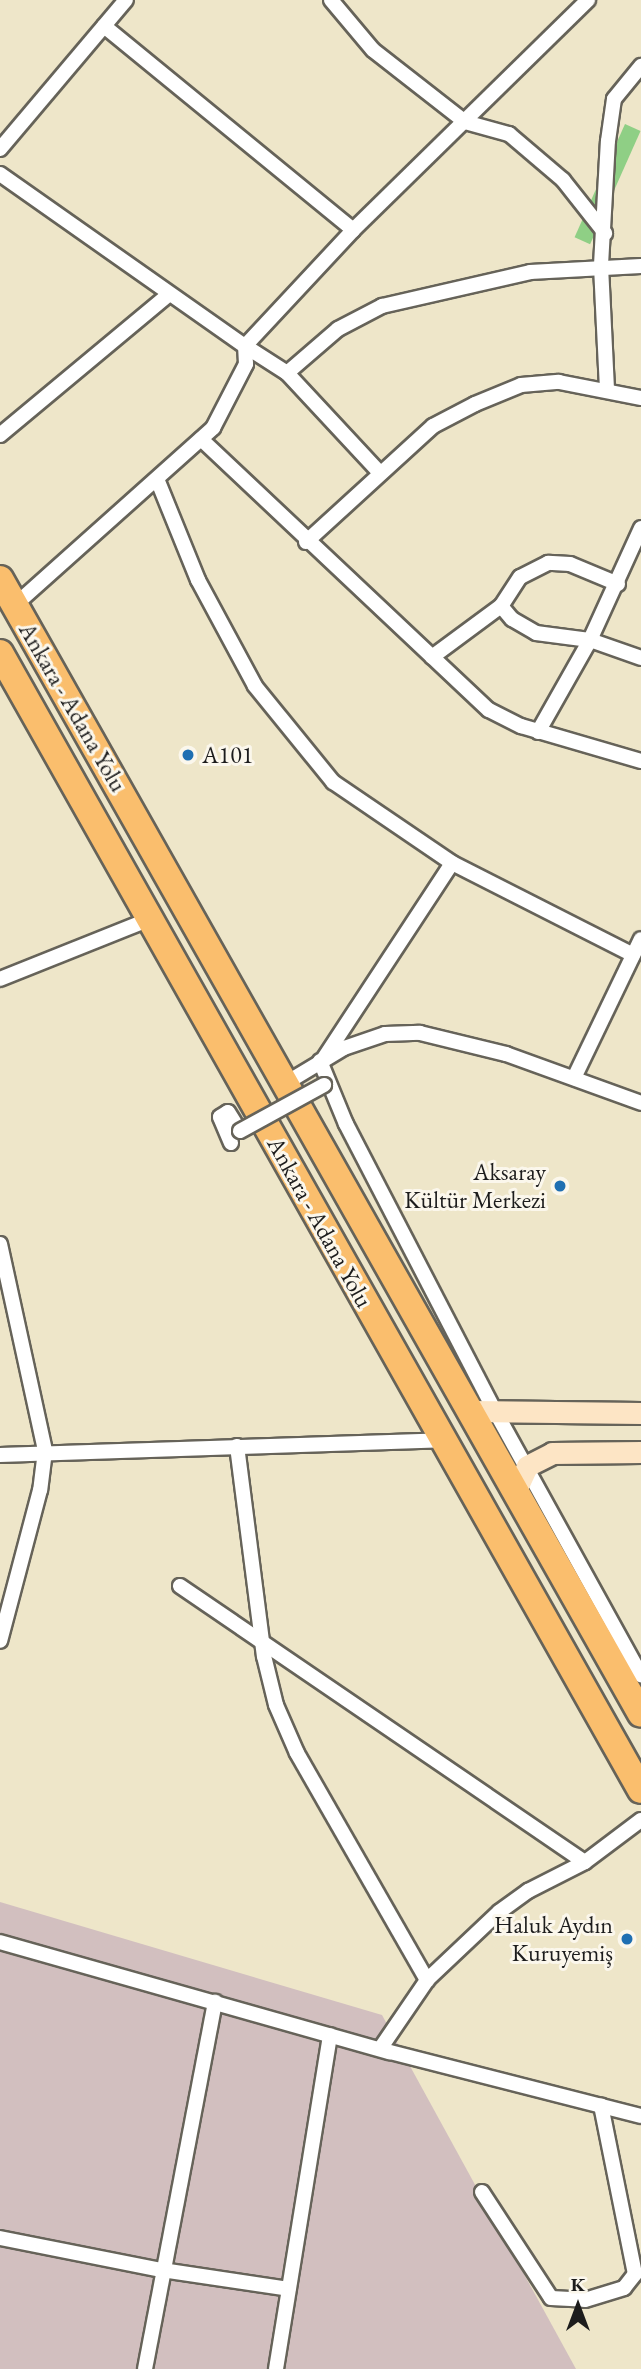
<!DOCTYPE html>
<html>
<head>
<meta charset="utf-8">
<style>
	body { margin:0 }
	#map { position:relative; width:641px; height:2369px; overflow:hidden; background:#eee6c9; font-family:"EB Garamond",serif }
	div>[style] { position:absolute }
	.industrial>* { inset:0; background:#d2bfbf }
	.green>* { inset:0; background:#8fcf85; transform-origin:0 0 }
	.roads { filter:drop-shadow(2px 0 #666359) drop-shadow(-2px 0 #666359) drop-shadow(0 2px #666359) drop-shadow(0 -2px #666359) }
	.street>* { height:14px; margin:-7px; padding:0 7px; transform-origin:7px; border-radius:7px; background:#fff }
	.secondary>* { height:21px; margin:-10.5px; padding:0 10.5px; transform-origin:10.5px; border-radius:10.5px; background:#fde5c5 }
	.highway>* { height:26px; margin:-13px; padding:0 13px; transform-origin:13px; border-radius:13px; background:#fabe6d }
	.bridges { filter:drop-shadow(2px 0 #666359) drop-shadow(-2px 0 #666359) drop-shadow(0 2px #666359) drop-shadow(0 -2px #666359) }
	.street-bridge>* { height:14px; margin:-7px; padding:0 7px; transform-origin:7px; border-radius:7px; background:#fff }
	.dots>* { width:19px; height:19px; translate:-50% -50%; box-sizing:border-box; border:4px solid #fbf7ec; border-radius:50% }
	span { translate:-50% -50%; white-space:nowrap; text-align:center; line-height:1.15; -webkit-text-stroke:6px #fbf7ec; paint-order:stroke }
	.street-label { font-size:24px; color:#1c1c1c }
	.poi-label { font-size:24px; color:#1c1c1c }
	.left { translate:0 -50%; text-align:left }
	.right { translate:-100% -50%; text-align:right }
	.north { position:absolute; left:543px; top:2271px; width:70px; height:70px; -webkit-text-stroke:5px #fbf7ec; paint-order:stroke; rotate:0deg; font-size:19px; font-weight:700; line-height:28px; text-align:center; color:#1c1c1c }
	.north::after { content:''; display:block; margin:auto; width:24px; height:32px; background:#1c1c1c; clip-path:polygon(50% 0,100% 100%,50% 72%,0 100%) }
</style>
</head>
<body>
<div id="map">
	<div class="industrial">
		<div style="clip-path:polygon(0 1902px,382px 2015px,576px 2369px,0 2369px)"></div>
	</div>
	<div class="green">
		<div style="left:625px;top:124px;width:17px;height:124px;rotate:24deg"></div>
	</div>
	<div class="roads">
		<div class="street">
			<div style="left:331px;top:0;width:65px;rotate:50deg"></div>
			<div style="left:373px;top:50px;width:117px;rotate:38deg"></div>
			<div style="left:465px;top:122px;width:46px;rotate:15.3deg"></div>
			<div style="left:509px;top:134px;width:71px;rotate:40.4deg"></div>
			<div style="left:563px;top:180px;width:68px;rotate:51.6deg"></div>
			<div style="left:104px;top:26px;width:322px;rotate:39.3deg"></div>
			<div style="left:0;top:149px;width:195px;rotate:-49.8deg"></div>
			<div style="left:0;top:174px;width:299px;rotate:35.1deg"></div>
			<div style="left:245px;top:346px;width:158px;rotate:-47deg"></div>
			<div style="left:353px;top:230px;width:329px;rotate:-44.4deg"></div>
			<div style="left:287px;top:373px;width:67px;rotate:-40.8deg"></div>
			<div style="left:338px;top:329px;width:50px;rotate:-27.6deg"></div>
			<div style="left:382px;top:306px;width:152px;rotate:-12.9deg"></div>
			<div style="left:530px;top:272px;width:111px;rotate:-3.1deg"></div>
			<div style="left:607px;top:389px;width:124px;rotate:-92.8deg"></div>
			<div style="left:601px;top:265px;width:124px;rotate:-86.8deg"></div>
			<div style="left:608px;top:141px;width:42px;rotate:-81.9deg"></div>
			<div style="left:614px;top:99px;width:43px;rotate:-50.7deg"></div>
			<div style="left:0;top:435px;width:219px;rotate:-39.8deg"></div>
			<div style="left:201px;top:439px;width:395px;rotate:43.3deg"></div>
			<div style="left:489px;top:710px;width:36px;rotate:27deg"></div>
			<div style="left:521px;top:726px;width:125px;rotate:16.3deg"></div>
			<div style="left:157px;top:479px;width:109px;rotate:67.9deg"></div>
			<div style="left:198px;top:580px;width:120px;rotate:61.7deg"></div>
			<div style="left:255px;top:686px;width:124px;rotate:50.9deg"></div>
			<div style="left:333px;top:782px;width:144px;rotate:34.2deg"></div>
			<div style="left:452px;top:863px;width:203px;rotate:26.9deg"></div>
			<div style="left:306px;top:542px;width:172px;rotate:-42.4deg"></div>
			<div style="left:433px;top:426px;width:47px;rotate:-27.6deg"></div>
			<div style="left:475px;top:404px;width:50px;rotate:-22.4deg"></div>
			<div style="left:521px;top:385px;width:38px;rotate:-5deg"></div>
			<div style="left:559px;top:382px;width:84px;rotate:11deg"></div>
			<div style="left:618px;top:584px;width:52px;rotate:-157.4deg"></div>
			<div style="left:570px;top:564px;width:22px;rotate:-177deg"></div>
			<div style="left:548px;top:563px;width:31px;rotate:153deg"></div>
			<div style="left:520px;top:577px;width:35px;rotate:123deg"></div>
			<div style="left:501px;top:606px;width:17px;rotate:50deg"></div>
			<div style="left:512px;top:619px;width:28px;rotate:30deg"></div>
			<div style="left:536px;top:633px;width:54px;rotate:7.4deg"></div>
			<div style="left:590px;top:640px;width:54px;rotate:19.4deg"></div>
			<div style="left:15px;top:605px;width:266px;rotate:-41.8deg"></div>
			<div style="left:213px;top:428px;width:72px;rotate:-62.7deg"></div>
			<div style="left:246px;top:364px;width:18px;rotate:-93deg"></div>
			<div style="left:245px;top:346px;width:50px;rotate:32.7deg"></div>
			<div style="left:287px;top:373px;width:137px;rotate:47.1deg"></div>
			<div style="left:432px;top:657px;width:86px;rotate:-36.5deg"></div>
			<div style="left:538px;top:732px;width:106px;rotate:-60.5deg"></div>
			<div style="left:590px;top:640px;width:123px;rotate:-65.5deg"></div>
			<div style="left:0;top:979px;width:162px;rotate:-21.8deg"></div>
			<div style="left:324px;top:1058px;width:233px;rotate:-56.7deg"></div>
			<div style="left:320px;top:1061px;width:68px;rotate:67.6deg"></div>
			<div style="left:346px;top:1124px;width:323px;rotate:62.6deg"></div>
			<div style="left:495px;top:1411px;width:302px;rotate:61.1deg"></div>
			<div style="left:574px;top:1078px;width:154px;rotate:-64.3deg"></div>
			<div style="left:286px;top:1083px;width:68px;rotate:-31.1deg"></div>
			<div style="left:344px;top:1048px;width:43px;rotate:-18.9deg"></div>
			<div style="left:385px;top:1034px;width:35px;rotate:-2deg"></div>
			<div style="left:420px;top:1033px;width:89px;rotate:13.7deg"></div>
			<div style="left:506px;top:1054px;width:144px;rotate:19.9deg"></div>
			<div style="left:231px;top:1143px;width:28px;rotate:-113deg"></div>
			<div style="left:220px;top:1117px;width:9px;rotate:-32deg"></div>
			<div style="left:228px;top:1112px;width:22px;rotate:58deg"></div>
			<div style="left:0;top:1244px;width:212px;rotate:77.7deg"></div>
			<div style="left:45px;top:1451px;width:39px;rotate:97deg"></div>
			<div style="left:40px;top:1490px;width:156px;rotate:104.8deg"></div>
			<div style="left:237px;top:1446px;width:212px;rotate:82.7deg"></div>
			<div style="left:264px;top:1656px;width:50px;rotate:76.2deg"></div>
			<div style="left:276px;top:1705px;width:52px;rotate:66.4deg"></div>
			<div style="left:297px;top:1753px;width:262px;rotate:60.2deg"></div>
			<div style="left:0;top:1455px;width:443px;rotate:-1.9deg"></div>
			<div style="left:180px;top:1586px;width:490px;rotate:34.3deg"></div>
			<div style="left:0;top:1942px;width:405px;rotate:15.8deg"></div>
			<div style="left:390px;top:2052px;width:259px;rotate:14.3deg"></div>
			<div style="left:380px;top:2049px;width:83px;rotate:-55.7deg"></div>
			<div style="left:427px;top:1980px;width:99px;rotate:-43.4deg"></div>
			<div style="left:499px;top:1912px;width:36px;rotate:-36deg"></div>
			<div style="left:528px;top:1891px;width:64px;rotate:-27deg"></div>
			<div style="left:585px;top:1862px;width:70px;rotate:-36.9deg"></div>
			<div style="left:482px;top:2192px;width:126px;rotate:56.9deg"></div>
			<div style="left:551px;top:2298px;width:34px;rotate:3deg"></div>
			<div style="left:585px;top:2300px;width:41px;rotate:-17.1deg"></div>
			<div style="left:624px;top:2288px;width:18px;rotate:-52deg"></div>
			<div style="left:635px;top:2274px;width:172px;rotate:-101.4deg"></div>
			<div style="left:0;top:2238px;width:165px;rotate:11.2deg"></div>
			<div style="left:162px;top:2270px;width:128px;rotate:8.5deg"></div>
			<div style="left:145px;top:2369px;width:374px;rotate:-79.2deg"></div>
			<div style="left:276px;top:2369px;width:338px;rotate:-80.8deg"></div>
		</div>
		<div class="secondary">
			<div style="left:471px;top:1411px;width:170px;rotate:0.7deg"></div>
			<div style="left:516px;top:1490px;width:26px;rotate:-65deg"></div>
			<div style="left:527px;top:1466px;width:28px;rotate:-27deg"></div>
			<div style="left:552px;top:1453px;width:89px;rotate:-0.6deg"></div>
		</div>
		<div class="highway">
			<div style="left:0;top:579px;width:1303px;rotate:60.54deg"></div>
			<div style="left:0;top:653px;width:1305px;rotate:60.59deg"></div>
		</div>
	</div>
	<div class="bridges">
		<div class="street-bridge">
			<div style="left:240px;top:1131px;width:96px;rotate:-28.7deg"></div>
		</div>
	</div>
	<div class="dots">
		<div style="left:188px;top:755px;background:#1f6fb2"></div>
		<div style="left:560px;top:1186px;background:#1f6fb2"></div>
		<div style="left:627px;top:1939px;background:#1f6fb2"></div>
	</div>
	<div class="street-label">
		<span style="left:73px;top:707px;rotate:60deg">Ankara - Adana Yolu</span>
		<span style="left:320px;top:1222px;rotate:61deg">Ankara - Adana Yolu</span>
	</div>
	<div class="poi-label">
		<span class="left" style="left:202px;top:755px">A101</span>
		<span class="right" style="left:546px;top:1186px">Aksaray<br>Kültür Merkezi</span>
		<span class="right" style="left:613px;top:1939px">Haluk Aydın<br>Kuruyemiş</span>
	</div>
	<div class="north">K</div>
</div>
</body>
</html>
